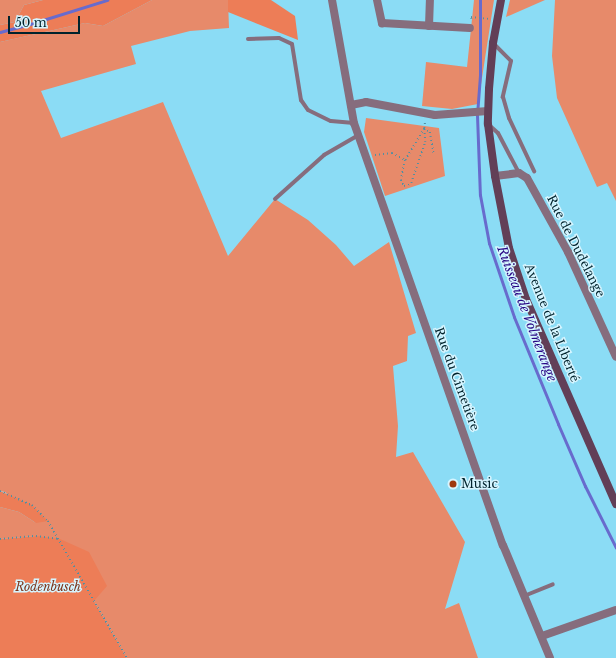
<!DOCTYPE html>
<html>
<head>
<meta charset="utf-8">
<style>
	body { margin:0 }
	#map { position:relative; width:616px; height:658px; overflow:hidden; background:#8bdcf5; font-family:"Libre Baskerville",serif }
	div>[style] { position:absolute }
	.green>* { inset:0; background:#e78a6a }
	.forest>* { inset:0; background:#ed7d57 }
	.stream>* { height:3px; margin:-1.5px; padding:0 1.5px; transform-origin:1.5px; border-radius:1.5px; background:#686bcd }
	.path>* { height:1.5px; margin-top:-0.75px; transform-origin:0; background:repeating-linear-gradient(90deg,#518fa2 0 1px,transparent 0 4px) }
	.lane>* { height:4px; margin:-2px; padding:0 2px; transform-origin:2px; border-radius:2px; background:#866d7d }
	.street>* { height:8px; margin:-4px; padding:0 4px; transform-origin:4px; border-radius:4px; background:#866d7d }
	.secondary>* { height:8px; margin:-4px; padding:0 4px; transform-origin:4px; border-radius:4px; background:#623f57 }
	.dots>* { width:11px; height:11px; translate:-50% -50%; box-sizing:border-box; border:2px solid #d6f5ff; border-radius:50% }
	span { translate:-50% -50%; white-space:nowrap; text-align:center; line-height:1.15; -webkit-text-stroke:3px #d6f5ff; paint-order:stroke }
	.street-label { font-size:12px; color:#00232d }
	.poi-label { font-size:12px; color:#00232d }
	.left { translate:0 -50%; text-align:left }
	.park-label { font-size:12px; color:#7e361d; font-style:italic }
	.water-label { font-size:13px; color:#270684; font-style:italic }
	.scale { position:absolute; left:8px; top:16px; width:72px; height:18px; box-sizing:border-box; border:2px solid #00232d; border-top:0; padding-left:5px; font-size:12px; line-height:14px; white-space:nowrap; color:#00232d; -webkit-text-stroke:3px #d6f5ff; paint-order:stroke }
</style>
</head>
<body>
<div id="map">
	<div class="green">
		<div style="clip-path:polygon(0 0,43px 0,24px 5px,15px 22px,0 25px)"></div>
		<div style="clip-path:polygon(152px 0,228px 0,229px 28px,190px 31px,131px 46px,136px 64px,41px 91px,61px 138px,163px 102px,228px 256px,275px 199px,308px 220px,336px 245px,354px 266px,389px 242px,416px 333px,408px 336px,407px 361px,393px 366px,398px 426px,396px 457px,413px 452px,465px 542px,445px 609px,459px 603px,478px 658px,127px 658px,94px 601px,36px 536px,0 539px,0 507px,19px 512px,36px 523px,5px 492px,0 491px,0 42px,85px 23px,103px 26px)"></div>
		<div style="clip-path:polygon(474px 0,494px 0,478px 104px,452px 109px,422px 106px,426px 62px,467px 67px)"></div>
		<div style="clip-path:polygon(510px 0,545px 0,506px 17px)"></div>
		<div style="clip-path:polygon(555px 0,616px 0,616px 201px,607px 183px,597px 187px,557px 98px,552px 56px)"></div>
		<div style="clip-path:polygon(366px 118px,439px 128px,445px 176px,385px 196px,364px 132px)"></div>
	</div>
	<div class="forest">
		<div style="clip-path:polygon(43px 0,152px 0,103px 26px,85px 23px,0 42px,0 25px,15px 22px,24px 5px)"></div>
		<div style="clip-path:polygon(228px 0,271px 0,295px 16px,298px 40px,228px 12px)"></div>
		<div style="clip-path:polygon(0 491px,32px 505px,48px 521px,36px 523px,19px 512px,0 507px)"></div>
		<div style="clip-path:polygon(36px 536px,60px 539px,89px 552px,107px 586px,94px 601px,127px 658px,0 658px,0 539px)"></div>
	</div>
	<div class="stream">
		<div style="left:480px;top:0;width:75px;rotate:90deg"></div>
		<div style="left:480px;top:75px;width:40px;rotate:94.3deg"></div>
		<div style="left:477px;top:115px;width:80px;rotate:87.9deg"></div>
		<div style="left:480px;top:195px;width:49px;rotate:79.4deg"></div>
		<div style="left:489px;top:243px;width:78px;rotate:71.3deg"></div>
		<div style="left:514px;top:317px;width:116px;rotate:67.6deg"></div>
		<div style="left:558px;top:424px;width:68px;rotate:66.5deg"></div>
		<div style="left:585px;top:486px;width:69px;rotate:63.4deg"></div>
		<div style="left:0;top:32px;width:31px;rotate:-15deg"></div>
		<div style="left:30px;top:24px;width:81px;rotate:-17.3deg"></div>
	</div>
	<div class="path">
		<div style="left:471px;top:19px;width:2px;rotate:-90deg"></div>
		<div style="left:471px;top:17px;width:18px;rotate:6deg"></div>
		<div style="left:375px;top:155px;width:17px;rotate:-7deg"></div>
		<div style="left:392px;top:153px;width:15px;rotate:28deg"></div>
		<div style="left:405px;top:160px;width:37px;rotate:-59deg"></div>
		<div style="left:424px;top:128px;width:7px;rotate:-82deg"></div>
		<div style="left:405px;top:160px;width:20px;rotate:101deg"></div>
		<div style="left:401px;top:180px;width:7px;rotate:63deg"></div>
		<div style="left:404px;top:186px;width:4px;rotate:-14deg"></div>
		<div style="left:408px;top:185px;width:4px;rotate:-34deg"></div>
		<div style="left:411px;top:183px;width:43px;rotate:-71.1deg"></div>
		<div style="left:425px;top:142px;width:14px;rotate:-94deg"></div>
		<div style="left:424px;top:128px;width:7px;rotate:34deg"></div>
		<div style="left:430px;top:132px;width:23px;rotate:80deg"></div>
		<div style="left:0;top:491px;width:35px;rotate:24deg"></div>
		<div style="left:32px;top:505px;width:23px;rotate:45deg"></div>
		<div style="left:48px;top:521px;width:158px;rotate:60deg"></div>
		<div style="left:0;top:539px;width:36px;rotate:-5deg"></div>
		<div style="left:36px;top:536px;width:24px;rotate:7deg"></div>
	</div>
	<div class="lane">
		<div style="left:248px;top:39px;width:31px;rotate:-2deg"></div>
		<div style="left:279px;top:38px;width:14px;rotate:25deg"></div>
		<div style="left:292px;top:44px;width:57px;rotate:80.9deg"></div>
		<div style="left:301px;top:100px;width:12px;rotate:55deg"></div>
		<div style="left:308px;top:110px;width:25px;rotate:26deg"></div>
		<div style="left:331px;top:121px;width:23px;rotate:5deg"></div>
		<div style="left:493px;top:43px;width:25px;rotate:45deg"></div>
		<div style="left:511px;top:61px;width:37px;rotate:103deg"></div>
		<div style="left:503px;top:97px;width:22px;rotate:74deg"></div>
		<div style="left:509px;top:118px;width:59px;rotate:64.7deg"></div>
		<div style="left:489px;top:125px;width:12px;rotate:42deg"></div>
		<div style="left:498px;top:133px;width:45px;rotate:62.3deg"></div>
		<div style="left:275px;top:199px;width:66px;rotate:-41.9deg"></div>
		<div style="left:324px;top:155px;width:39px;rotate:-30deg"></div>
		<div style="left:524px;top:596px;width:31px;rotate:-22deg"></div>
	</div>
	<div class="street">
		<div style="left:332px;top:0;width:125px;rotate:79.9deg"></div>
		<div style="left:354px;top:123px;width:448px;rotate:70.6deg"></div>
		<div style="left:503px;top:545px;width:122px;rotate:67.4deg"></div>
		<div style="left:377px;top:0;width:24px;rotate:78deg"></div>
		<div style="left:382px;top:23px;width:88px;rotate:3.3deg"></div>
		<div style="left:429px;top:26px;width:26px;rotate:-88deg"></div>
		<div style="left:351px;top:105px;width:15px;rotate:-11deg"></div>
		<div style="left:366px;top:102px;width:70px;rotate:10.7deg"></div>
		<div style="left:435px;top:115px;width:53px;rotate:-4.3deg"></div>
		<div style="left:495px;top:176px;width:24px;rotate:-7deg"></div>
		<div style="left:519px;top:173px;width:9px;rotate:32deg"></div>
		<div style="left:527px;top:178px;width:85px;rotate:61deg"></div>
		<div style="left:568px;top:252px;width:115px;rotate:65.4deg"></div>
		<div style="left:542px;top:636px;width:78px;rotate:-19.4deg"></div>
	</div>
	<div class="secondary">
		<div style="left:501px;top:0;width:44px;rotate:100.5deg"></div>
		<div style="left:493px;top:43px;width:46px;rotate:95deg"></div>
		<div style="left:489px;top:89px;width:35px;rotate:92deg"></div>
		<div style="left:488px;top:124px;width:52px;rotate:82.3deg"></div>
		<div style="left:495px;top:176px;width:73px;rotate:79deg"></div>
		<div style="left:509px;top:248px;width:54px;rotate:71.6deg"></div>
		<div style="left:526px;top:299px;width:224px;rotate:66.3deg"></div>
	</div>
	<div class="dots">
		<div style="left:453px;top:484px;background:#9f3910"></div>
	</div>
	<div class="street-label">
		<span style="left:576px;top:246px;rotate:63deg">Rue de Dudelange</span>
		<span style="left:552px;top:323px;rotate:68deg">Avenue de la Liberté</span>
		<span style="left:457px;top:379px;rotate:70deg">Rue du Cimetière</span>
	</div>
	<div class="poi-label">
		<span class="left" style="left:461px;top:484px">Music</span>
	</div>
	<div class="park-label">
		<span style="left:48px;top:587px">Rodenbusch</span>
	</div>
	<div class="water-label">
		<span style="left:526px;top:314px;rotate:69deg">Ruisseau de Volmerange</span>
	</div>
	<div class="scale">50 m</div>
</div>
</body>
</html>
